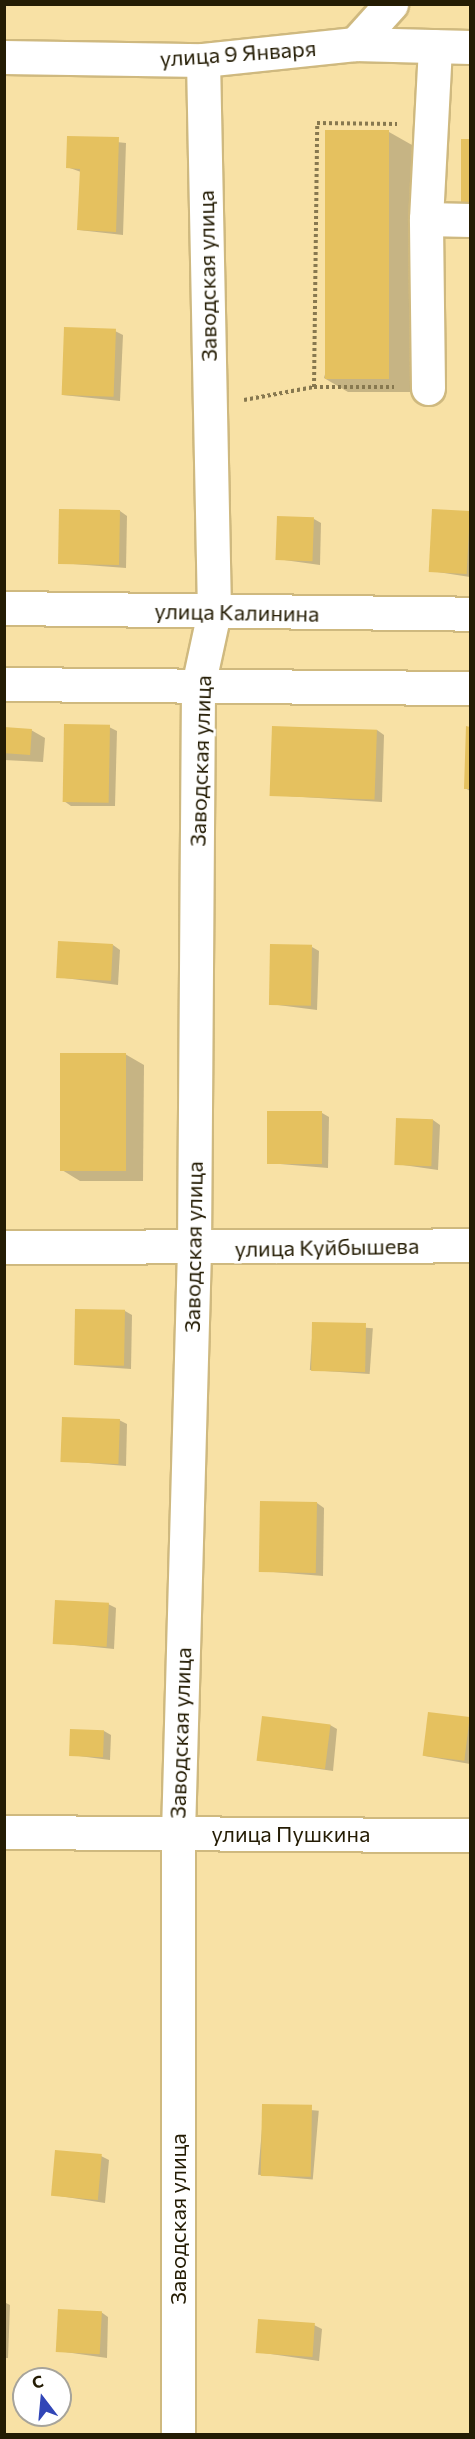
<!DOCTYPE html>
<html>
<head>
<meta charset="utf-8">
<style>
	body { margin:0 }
	#map { position:relative; width:475px; height:2439px; overflow:hidden; background:#f8e1a5; font-family:Commissioner,sans-serif }
	div>[style] { position:absolute }
	.shadow>* { inset:0; background:#0003; transform-origin:0 0 }
	.building>* { inset:0; background:#e5c15f; transform-origin:0 0 }
	.path>* { height:4px; margin-top:-2px; transform-origin:0; background:repeating-linear-gradient(90deg,#87784f 0 3px,transparent 0 6px) }
	.roads { filter:drop-shadow(2px 0 #cfb97f) drop-shadow(-2px 0 #cfb97f) drop-shadow(0 2px #cfb97f) drop-shadow(0 -2px #cfb97f) }
	.minor>* { height:33px; margin:-16.5px; padding:0 16.5px; transform-origin:16.5px; border-radius:16.5px; background:#fff }
	span { translate:-50% -50%; white-space:nowrap; text-align:center; line-height:1.15; -webkit-text-stroke:5px #fff; paint-order:stroke }
	.street-label { font-size:22px; color:#241c04 }
	.frame { position:absolute; inset:0; border:6px solid #241c04; pointer-events:none }
	.north { position:absolute; left:12px; top:2367px; width:60px; height:60px; box-sizing:border-box; background:#fff; border:2px solid #a7a49b; border-radius:50%; rotate:344deg; font-size:16px; font-weight:700; line-height:24px; text-align:center; color:#241c04 }
	.north::after { content:''; display:block; margin:auto; width:21px; height:27px; background:#3146b7; clip-path:polygon(50% 0,100% 100%,50% 72%,0 100%) }
</style>
</head>
<body>
<div id="map">
	<div class="shadow">
		<div style="clip-path:polygon(389px 132px,412px 145px,410px 392px,348px 392px,324px 378px)"></div>
		<div style="clip-path:polygon(69px 137px,126px 143px,123px 235px,79px 230px,81px 172px,67px 167px)"></div>
		<div style="clip-path:polygon(462px 140px,470px 140px,470px 211px)"></div>
		<div style="clip-path:polygon(115px 331px,123px 335px,120px 401px,63px 395px)"></div>
		<div style="clip-path:polygon(434px 510px,470px 512px,470px 577px,431px 571px)"></div>
		<div style="clip-path:polygon(120px 511px,127px 516px,126px 568px,60px 563px)"></div>
		<div style="clip-path:polygon(314px 519px,321px 523px,320px 565px,277px 559px)"></div>
		<div style="clip-path:polygon(109px 727px,117px 731px,115px 806px,71px 806px,64px 801px)"></div>
		<div style="clip-path:polygon(4px 728px,31px 730px,45px 738px,43px 762px,4px 760px)"></div>
		<div style="clip-path:polygon(467px 728px,470px 728px,470px 791px,465px 788px)"></div>
		<div style="clip-path:polygon(377px 730px,384px 735px,382px 802px,271px 795px)"></div>
		<div style="clip-path:polygon(113px 945px,120px 950px,118px 985px,57px 977px)"></div>
		<div style="clip-path:polygon(312px 947px,319px 951px,317px 1010px,270px 1004px)"></div>
		<div style="clip-path:polygon(125px 1054px,144px 1065px,143px 1181px,80px 1181px,62px 1170px)"></div>
		<div style="clip-path:polygon(322px 1113px,329px 1117px,328px 1168px,268px 1163px)"></div>
		<div style="clip-path:polygon(433px 1120px,440px 1125px,438px 1170px,396px 1164px)"></div>
		<div style="clip-path:polygon(125px 1311px,132px 1315px,131px 1369px,75px 1365px)"></div>
		<div style="left:313px;top:1324px;width:60px;height:46px;rotate:4deg"></div>
		<div style="clip-path:polygon(119px 1420px,127px 1424px,126px 1466px,63px 1461px)"></div>
		<div style="clip-path:polygon(317px 1503px,324px 1508px,323px 1576px,261px 1571px)"></div>
		<div style="clip-path:polygon(108px 1604px,116px 1608px,114px 1649px,55px 1643px)"></div>
		<div style="clip-path:polygon(429px 1714px,470px 1718px,470px 1764px,425px 1756px)"></div>
		<div style="clip-path:polygon(330px 1725px,337px 1729px,333px 1771px,258px 1760px)"></div>
		<div style="clip-path:polygon(104px 1731px,111px 1735px,110px 1760px,71px 1755px)"></div>
		<div style="left:264px;top:2106px;width:55px;height:69px;rotate:5deg"></div>
		<div style="clip-path:polygon(101px 2156px,109px 2160px,105px 2203px,53px 2195px)"></div>
		<div style="clip-path:polygon(4px 2302px,10px 2305px,8px 2358px,4px 2358px)"></div>
		<div style="clip-path:polygon(101px 2312px,108px 2317px,107px 2358px,58px 2351px)"></div>
		<div style="clip-path:polygon(314px 2325px,322px 2329px,319px 2361px,257px 2352px)"></div>
	</div>
	<div class="building">
		<div style="left:325px;top:130px;width:64px;height:249px"></div>
		<div style="clip-path:polygon(67px 136px,119px 137px,116px 232px,77px 230px,80px 169px,66px 168px)"></div>
		<div style="left:461px;top:139px;width:9px;height:68px"></div>
		<div style="left:64px;top:327px;width:52px;height:68px;rotate:2deg"></div>
		<div style="left:59px;top:509px;width:61px;height:55px;rotate:1deg"></div>
		<div style="left:432px;top:509px;width:38px;height:63px;rotate:3deg"></div>
		<div style="left:277px;top:516px;width:37px;height:44px;rotate:2deg"></div>
		<div style="left:64px;top:724px;width:46px;height:78px;rotate:1deg"></div>
		<div style="left:272px;top:726px;width:105px;height:70px;rotate:2deg"></div>
		<div style="clip-path:polygon(466px 726px,470px 727px,470px 789px,464px 789px)"></div>
		<div style="left:4px;top:727px;width:28px;height:26px;rotate:4deg"></div>
		<div style="left:58px;top:941px;width:55px;height:37px;rotate:3deg"></div>
		<div style="left:270px;top:944px;width:42px;height:61px;rotate:1deg"></div>
		<div style="left:60px;top:1053px;width:66px;height:118px"></div>
		<div style="left:267px;top:1111px;width:55px;height:53px"></div>
		<div style="left:396px;top:1118px;width:37px;height:47px;rotate:2deg"></div>
		<div style="left:75px;top:1309px;width:50px;height:56px;rotate:1deg"></div>
		<div style="left:312px;top:1322px;width:54px;height:49px;rotate:1deg"></div>
		<div style="left:62px;top:1417px;width:58px;height:45px;rotate:2deg"></div>
		<div style="left:260px;top:1501px;width:57px;height:71px;rotate:1deg"></div>
		<div style="left:55px;top:1600px;width:54px;height:44px;rotate:3deg"></div>
		<div style="left:428px;top:1712px;width:42px;height:44px;rotate:7deg"></div>
		<div style="left:262px;top:1716px;width:69px;height:45px;rotate:7deg"></div>
		<div style="left:70px;top:1729px;width:34px;height:27px;rotate:2deg"></div>
		<div style="left:262px;top:2104px;width:50px;height:72px;rotate:1deg"></div>
		<div style="left:55px;top:2150px;width:47px;height:46px;rotate:5deg"></div>
		<div style="left:58px;top:2309px;width:44px;height:43px;rotate:3deg"></div>
		<div style="left:258px;top:2319px;width:57px;height:34px;rotate:4deg"></div>
	</div>
	<div class="path">
		<div style="left:314px;top:387px;width:264px;rotate:-89.3deg"></div>
		<div style="left:317px;top:123px;width:80px;rotate:0.7deg"></div>
		<div style="left:244px;top:400px;width:71px;rotate:-10.5deg"></div>
		<div style="left:314px;top:387px;width:80px"></div>
	</div>
	<div class="roads">
		<div class="minor">
			<div style="left:355px;top:44px;width:54px;rotate:-48deg"></div>
			<div style="left:4px;top:57px;width:199px;rotate:0.9deg"></div>
			<div style="left:203px;top:60px;width:153px;rotate:-6deg"></div>
			<div style="left:355px;top:44px;width:115px;rotate:1.5deg"></div>
			<div style="left:426px;top:219px;width:44px;rotate:1.3deg"></div>
			<div style="left:428px;top:388px;width:169px;rotate:-90.7deg"></div>
			<div style="left:426px;top:219px;width:173px;rotate:-87deg"></div>
			<div style="left:4px;top:608px;width:466px;rotate:0.7deg"></div>
			<div style="left:4px;top:684px;width:466px;rotate:0.5deg"></div>
			<div style="left:4px;top:1247px;width:466px;rotate:-0.2deg"></div>
			<div style="left:4px;top:1832px;width:466px;rotate:0.4deg"></div>
			<div style="left:178px;top:2434px;width:601px;rotate:-90deg"></div>
			<div style="left:178px;top:1833px;width:584px;rotate:-88.43deg"></div>
			<div style="left:194px;top:1249px;width:563px;rotate:-89.59deg"></div>
			<div style="left:198px;top:686px;width:76px;rotate:-77.8deg"></div>
			<div style="left:214px;top:612px;width:552px;rotate:-91.14deg"></div>
		</div>
	</div>
	<div class="street-label">
		<span style="left:238px;top:53px;rotate:-4deg">улица 9 Января</span>
		<span style="left:207px;top:276px;rotate:-91deg">Заводская улица</span>
		<span style="left:237px;top:612px;rotate:1deg">улица Калинина</span>
		<span style="left:200px;top:761px;rotate:-88deg">Заводская улица</span>
		<span style="left:193px;top:1247px;rotate:-89deg">Заводская улица</span>
		<span style="left:327px;top:1247px;rotate:-1deg">улица Куйбышева</span>
		<span style="left:180px;top:1733px;rotate:-88deg">Заводская улица</span>
		<span style="left:291px;top:1834px">улица Пушкина</span>
		<span style="left:178px;top:2219px;rotate:-90deg">Заводская улица</span>
	</div>
	<div class="frame"></div>
	<div class="north">С</div>
</div>
</body>
</html>
